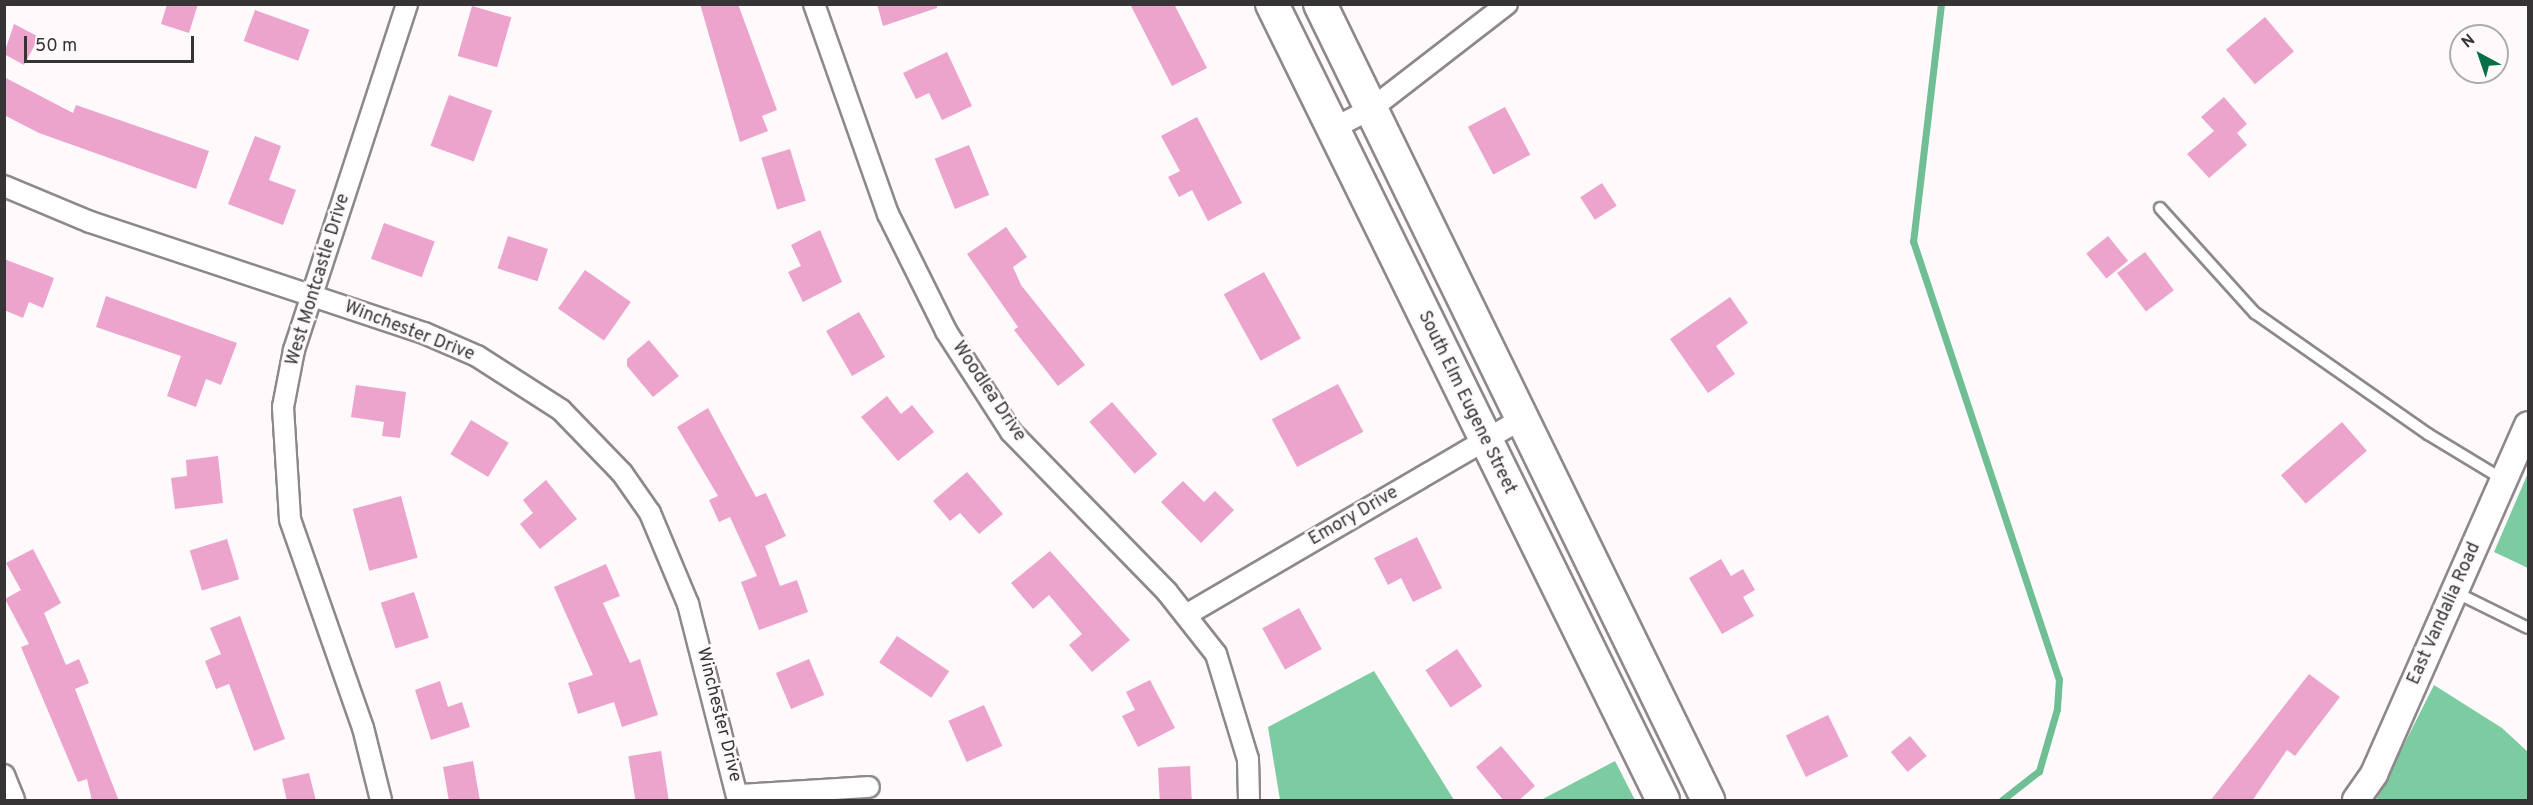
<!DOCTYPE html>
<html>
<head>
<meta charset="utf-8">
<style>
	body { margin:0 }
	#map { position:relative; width:2533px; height:805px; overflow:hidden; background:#fefafc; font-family:Overpass,sans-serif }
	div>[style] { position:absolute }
	.forest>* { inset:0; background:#7dcca1 }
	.stream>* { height:7px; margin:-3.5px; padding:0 3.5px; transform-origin:3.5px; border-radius:3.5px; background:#70be93 }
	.building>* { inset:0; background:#eca3cc; transform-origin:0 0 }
	.roads { filter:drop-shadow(2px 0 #8e888b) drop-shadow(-2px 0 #8e888b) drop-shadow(0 2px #8e888b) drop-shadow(0 -2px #8e888b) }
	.service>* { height:10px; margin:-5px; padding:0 5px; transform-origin:5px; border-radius:5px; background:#fff }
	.minor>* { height:20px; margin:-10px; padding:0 10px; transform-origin:10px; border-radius:10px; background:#fff }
	.tertiary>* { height:26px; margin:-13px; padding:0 13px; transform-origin:13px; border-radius:13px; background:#fff }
	.primary>* { height:32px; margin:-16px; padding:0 16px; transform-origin:16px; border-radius:16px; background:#fff }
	span { translate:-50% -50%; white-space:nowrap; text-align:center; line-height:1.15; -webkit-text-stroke:5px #fefafc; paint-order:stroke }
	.street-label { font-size:18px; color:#373435 }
	.frame { position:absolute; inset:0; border:6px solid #373435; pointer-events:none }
	.north { position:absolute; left:2449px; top:24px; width:60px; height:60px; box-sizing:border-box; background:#fefafc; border:2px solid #aeabac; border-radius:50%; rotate:320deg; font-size:16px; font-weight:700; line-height:24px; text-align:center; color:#373435 }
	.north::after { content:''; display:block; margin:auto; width:21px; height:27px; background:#076f46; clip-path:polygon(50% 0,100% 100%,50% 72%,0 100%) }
	.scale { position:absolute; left:24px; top:36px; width:170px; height:27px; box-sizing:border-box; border:3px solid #373435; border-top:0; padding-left:8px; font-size:18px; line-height:21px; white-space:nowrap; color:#373435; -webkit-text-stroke:4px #fefafc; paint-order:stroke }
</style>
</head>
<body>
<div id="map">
	<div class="forest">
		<div style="clip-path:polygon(2528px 473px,2528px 568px,2494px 552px)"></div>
		<div style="clip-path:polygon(1374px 671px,1454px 800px,1280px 800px,1268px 727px)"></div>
		<div style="clip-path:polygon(2434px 685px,2502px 728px,2528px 752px,2528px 800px,2376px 800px)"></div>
		<div style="clip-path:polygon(1615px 761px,1635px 800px,1541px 800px)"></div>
	</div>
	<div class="stream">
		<div style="left:1941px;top:4px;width:239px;rotate:96.7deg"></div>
		<div style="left:1913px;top:241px;width:462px;rotate:71.6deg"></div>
		<div style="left:2059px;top:679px;width:30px;rotate:94deg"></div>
		<div style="left:2057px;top:709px;width:65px;rotate:106.2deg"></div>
		<div style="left:2039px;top:771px;width:47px;rotate:141.9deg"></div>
	</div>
	<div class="building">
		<div style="clip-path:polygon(167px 4px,198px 4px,189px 33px,161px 24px)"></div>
		<div style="clip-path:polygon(700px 4px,738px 4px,777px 110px,762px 116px,768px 131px,740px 142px)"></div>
		<div style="clip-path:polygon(877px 4px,937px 4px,937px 8px,883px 26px)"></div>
		<div style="clip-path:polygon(1130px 4px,1174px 4px,1207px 68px,1172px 86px)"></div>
		<div style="left:472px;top:6px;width:41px;height:52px;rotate:16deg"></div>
		<div style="left:255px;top:10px;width:58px;height:33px;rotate:20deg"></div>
		<div style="left:2265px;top:17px;width:45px;height:51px;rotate:50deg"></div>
		<div style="clip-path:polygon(14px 24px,39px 37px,24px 65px,4px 54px)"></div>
		<div style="clip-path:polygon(947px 52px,972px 106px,942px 120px,929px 93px,916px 99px,903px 73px)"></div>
		<div style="clip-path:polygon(4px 77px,73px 113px,76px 105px,209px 151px,196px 189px,39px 133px,4px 115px)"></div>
		<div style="left:449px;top:95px;width:46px;height:54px;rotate:20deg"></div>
		<div style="clip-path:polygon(2224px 97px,2247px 124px,2237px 133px,2247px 145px,2209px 178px,2187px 154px,2214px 131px,2201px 117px)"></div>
		<div style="left:1505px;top:107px;width:54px;height:42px;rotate:62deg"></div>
		<div style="clip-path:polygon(1197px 117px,1242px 203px,1208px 221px,1192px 190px,1179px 197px,1168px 177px,1180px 171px,1161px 136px)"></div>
		<div style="clip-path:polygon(255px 136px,281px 146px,269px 180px,296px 190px,283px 225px,228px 204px)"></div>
		<div style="left:969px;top:145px;width:54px;height:37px;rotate:68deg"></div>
		<div style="left:790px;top:149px;width:54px;height:30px;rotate:73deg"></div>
		<div style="left:1602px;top:183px;width:27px;height:26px;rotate:57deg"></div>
		<div style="left:384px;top:223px;width:54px;height:38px;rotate:20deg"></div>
		<div style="clip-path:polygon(1006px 227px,1027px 257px,1013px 267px,1021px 285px,1085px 365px,1058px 386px,1014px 330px,1018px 327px,967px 254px)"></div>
		<div style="clip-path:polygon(820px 230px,842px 282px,803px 302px,788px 272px,801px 266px,791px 245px)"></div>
		<div style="left:508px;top:236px;width:42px;height:34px;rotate:18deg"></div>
		<div style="left:2108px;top:236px;width:32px;height:28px;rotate:51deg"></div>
		<div style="left:2145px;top:252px;width:48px;height:35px;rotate:53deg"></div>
		<div style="clip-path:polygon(4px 259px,54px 278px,43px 308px,29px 302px,23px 318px,4px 310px)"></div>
		<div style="left:585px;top:270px;width:56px;height:47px;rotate:35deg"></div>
		<div style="left:1264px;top:272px;width:76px;height:46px;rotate:61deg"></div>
		<div style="clip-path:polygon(106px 296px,237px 343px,221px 385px,206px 379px,196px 407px,167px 396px,181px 356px,96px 327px)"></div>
		<div style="clip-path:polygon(1730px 297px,1748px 323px,1716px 346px,1735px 374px,1708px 393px,1670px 339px)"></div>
		<div style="left:859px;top:312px;width:52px;height:38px;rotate:60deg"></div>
		<div style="clip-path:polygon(649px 340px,679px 376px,653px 397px,627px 366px,627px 359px)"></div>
		<div style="left:1338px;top:384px;width:54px;height:75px;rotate:62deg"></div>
		<div style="clip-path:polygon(356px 385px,406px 392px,400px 438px,382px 436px,384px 422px,351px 417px)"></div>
		<div style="clip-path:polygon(887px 396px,901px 414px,912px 405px,934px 432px,898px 461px,861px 417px)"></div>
		<div style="left:1112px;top:402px;width:69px;height:30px;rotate:49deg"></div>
		<div style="clip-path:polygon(708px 408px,756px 497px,766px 493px,786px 536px,765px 546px,780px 586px,797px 580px,808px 612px,759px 630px,741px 582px,757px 576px,730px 517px,719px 522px,709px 500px,718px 496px,677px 427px)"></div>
		<div style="left:471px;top:420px;width:44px;height:40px;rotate:31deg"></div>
		<div style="left:2342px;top:422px;width:38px;height:81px;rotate:49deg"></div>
		<div style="clip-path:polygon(218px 456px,223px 503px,175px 509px,171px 478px,187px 476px,186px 460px)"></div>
		<div style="clip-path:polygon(967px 472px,1003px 514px,979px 534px,960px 513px,950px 521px,933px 501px)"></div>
		<div style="clip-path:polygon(546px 480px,577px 519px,540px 549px,520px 524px,533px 513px,523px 500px)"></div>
		<div style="clip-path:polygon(1183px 481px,1204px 502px,1215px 491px,1234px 510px,1201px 543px,1161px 502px)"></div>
		<div style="left:401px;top:496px;width:64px;height:50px;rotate:75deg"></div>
		<div style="clip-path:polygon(1417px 537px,1442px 588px,1413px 602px,1401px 578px,1388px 585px,1374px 558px)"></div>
		<div style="left:227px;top:539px;width:42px;height:39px;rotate:73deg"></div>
		<div style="clip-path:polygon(33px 549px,61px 603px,44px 613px,66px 665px,79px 659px,89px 683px,75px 689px,119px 801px,92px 801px,87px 779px,78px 782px,21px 647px,29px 644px,5px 599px,21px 590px,6px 563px)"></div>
		<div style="clip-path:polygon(1050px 551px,1130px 640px,1092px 672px,1069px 645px,1082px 634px,1049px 595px,1033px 609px,1011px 583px)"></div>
		<div style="clip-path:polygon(1721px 559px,1731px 576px,1743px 569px,1755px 590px,1743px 597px,1754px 616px,1722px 634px,1689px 578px)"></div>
		<div style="clip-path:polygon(606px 564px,620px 596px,603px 603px,630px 663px,640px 659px,658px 715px,622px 727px,614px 702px,578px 714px,568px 683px,593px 675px,554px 587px)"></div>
		<div style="left:414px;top:592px;width:48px;height:35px;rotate:72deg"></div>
		<div style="left:1299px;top:608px;width:47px;height:42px;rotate:61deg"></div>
		<div style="clip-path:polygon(240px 616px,285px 739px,254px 751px,229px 684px,216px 689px,205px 661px,221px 654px,210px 628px)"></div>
		<div style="left:897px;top:636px;width:63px;height:32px;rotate:34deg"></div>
		<div style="left:1457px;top:649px;width:45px;height:38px;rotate:56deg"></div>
		<div style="left:809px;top:659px;width:39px;height:36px;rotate:67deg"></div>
		<div style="clip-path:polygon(2309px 674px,2340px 697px,2295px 756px,2287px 750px,2252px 801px,2210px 801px)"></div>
		<div style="clip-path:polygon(1150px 680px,1175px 728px,1138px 747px,1122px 716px,1135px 710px,1126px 692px)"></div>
		<div style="clip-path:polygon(440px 681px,448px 707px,462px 702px,470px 727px,431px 740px,415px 690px)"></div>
		<div style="left:984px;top:705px;width:45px;height:39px;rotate:66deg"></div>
		<div style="left:1828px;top:715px;width:46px;height:47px;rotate:64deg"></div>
		<div style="left:1910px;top:736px;width:26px;height:25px;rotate:50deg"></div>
		<div style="clip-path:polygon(1501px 746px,1535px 786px,1518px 801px,1504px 801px,1476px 767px)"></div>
		<div style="left:661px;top:751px;width:49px;height:33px;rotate:81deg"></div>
		<div style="clip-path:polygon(473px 761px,480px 801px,449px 801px,443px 767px)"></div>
		<div style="left:1190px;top:766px;width:35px;height:32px;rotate:87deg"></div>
		<div style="clip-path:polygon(309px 773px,316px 801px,287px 801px,282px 779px)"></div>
	</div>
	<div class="roads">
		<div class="service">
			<div style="left:2160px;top:208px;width:142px;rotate:47.9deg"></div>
			<div style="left:2255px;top:313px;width:211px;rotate:35deg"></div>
			<div style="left:2428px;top:434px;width:89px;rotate:31.2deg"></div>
			<div style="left:2455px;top:592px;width:81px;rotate:26.3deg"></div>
		</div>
		<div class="minor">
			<div style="left:814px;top:4px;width:223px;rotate:70.6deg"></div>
			<div style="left:888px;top:214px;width:131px;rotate:63.6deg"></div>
			<div style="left:946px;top:331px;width:120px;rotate:57.2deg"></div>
			<div style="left:1011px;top:432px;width:223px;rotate:45.7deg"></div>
			<div style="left:1167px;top:592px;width:79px;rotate:51.7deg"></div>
			<div style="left:1216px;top:654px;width:110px;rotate:73.1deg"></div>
			<div style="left:1248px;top:759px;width:41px;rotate:88.6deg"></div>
			<div style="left:1332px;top:129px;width:44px;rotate:-27.1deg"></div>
			<div style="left:1371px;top:109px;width:172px;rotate:-37.7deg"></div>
			<div style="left:4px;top:186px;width:93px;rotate:22.7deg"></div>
			<div style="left:90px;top:222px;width:352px;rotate:18.4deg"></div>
			<div style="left:424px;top:333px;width:58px;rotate:23.5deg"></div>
			<div style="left:477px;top:356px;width:100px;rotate:32.7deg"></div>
			<div style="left:561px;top:410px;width:88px;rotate:45.9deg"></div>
			<div style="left:622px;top:473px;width:49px;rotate:55deg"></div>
			<div style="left:650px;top:513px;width:99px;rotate:67.3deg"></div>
			<div style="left:688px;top:604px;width:202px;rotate:75.7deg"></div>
			<div style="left:1186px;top:615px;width:388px;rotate:-30.3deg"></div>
			<div style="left:4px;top:775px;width:27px;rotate:68deg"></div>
			<div style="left:738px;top:795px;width:131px;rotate:-3.5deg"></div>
			<div style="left:381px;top:800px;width:74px;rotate:-104deg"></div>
			<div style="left:363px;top:728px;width:221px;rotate:-109.3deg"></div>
			<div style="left:290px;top:519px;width:112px;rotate:-93.6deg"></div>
			<div style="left:283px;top:407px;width:58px;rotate:-79.1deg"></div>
			<div style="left:294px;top:350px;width:364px;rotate:-71.9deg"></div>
		</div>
		<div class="tertiary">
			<div style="left:2356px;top:800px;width:32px;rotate:-55deg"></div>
			<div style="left:2374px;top:774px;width:381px;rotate:-66.2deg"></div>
		</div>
		<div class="primary">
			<div style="left:1272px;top:4px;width:887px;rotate:63.84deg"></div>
			<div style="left:1320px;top:4px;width:886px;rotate:64.01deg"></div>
		</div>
	</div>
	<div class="street-label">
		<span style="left:319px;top:280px;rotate:-73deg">West Montcastle Drive</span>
		<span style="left:409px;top:332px;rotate:21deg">Winchester Drive</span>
		<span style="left:988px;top:392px;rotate:56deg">Woodlea Drive</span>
		<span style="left:1466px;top:403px;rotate:64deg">South Elm Eugene Street</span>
		<span style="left:1354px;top:517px;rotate:-30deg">Emory Drive</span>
		<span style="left:2445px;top:614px;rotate:-66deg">East Vandalia Road</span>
		<span style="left:718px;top:715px;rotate:76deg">Winchester Drive</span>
	</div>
	<div class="frame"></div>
	<div class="north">N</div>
	<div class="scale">50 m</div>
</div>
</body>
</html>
